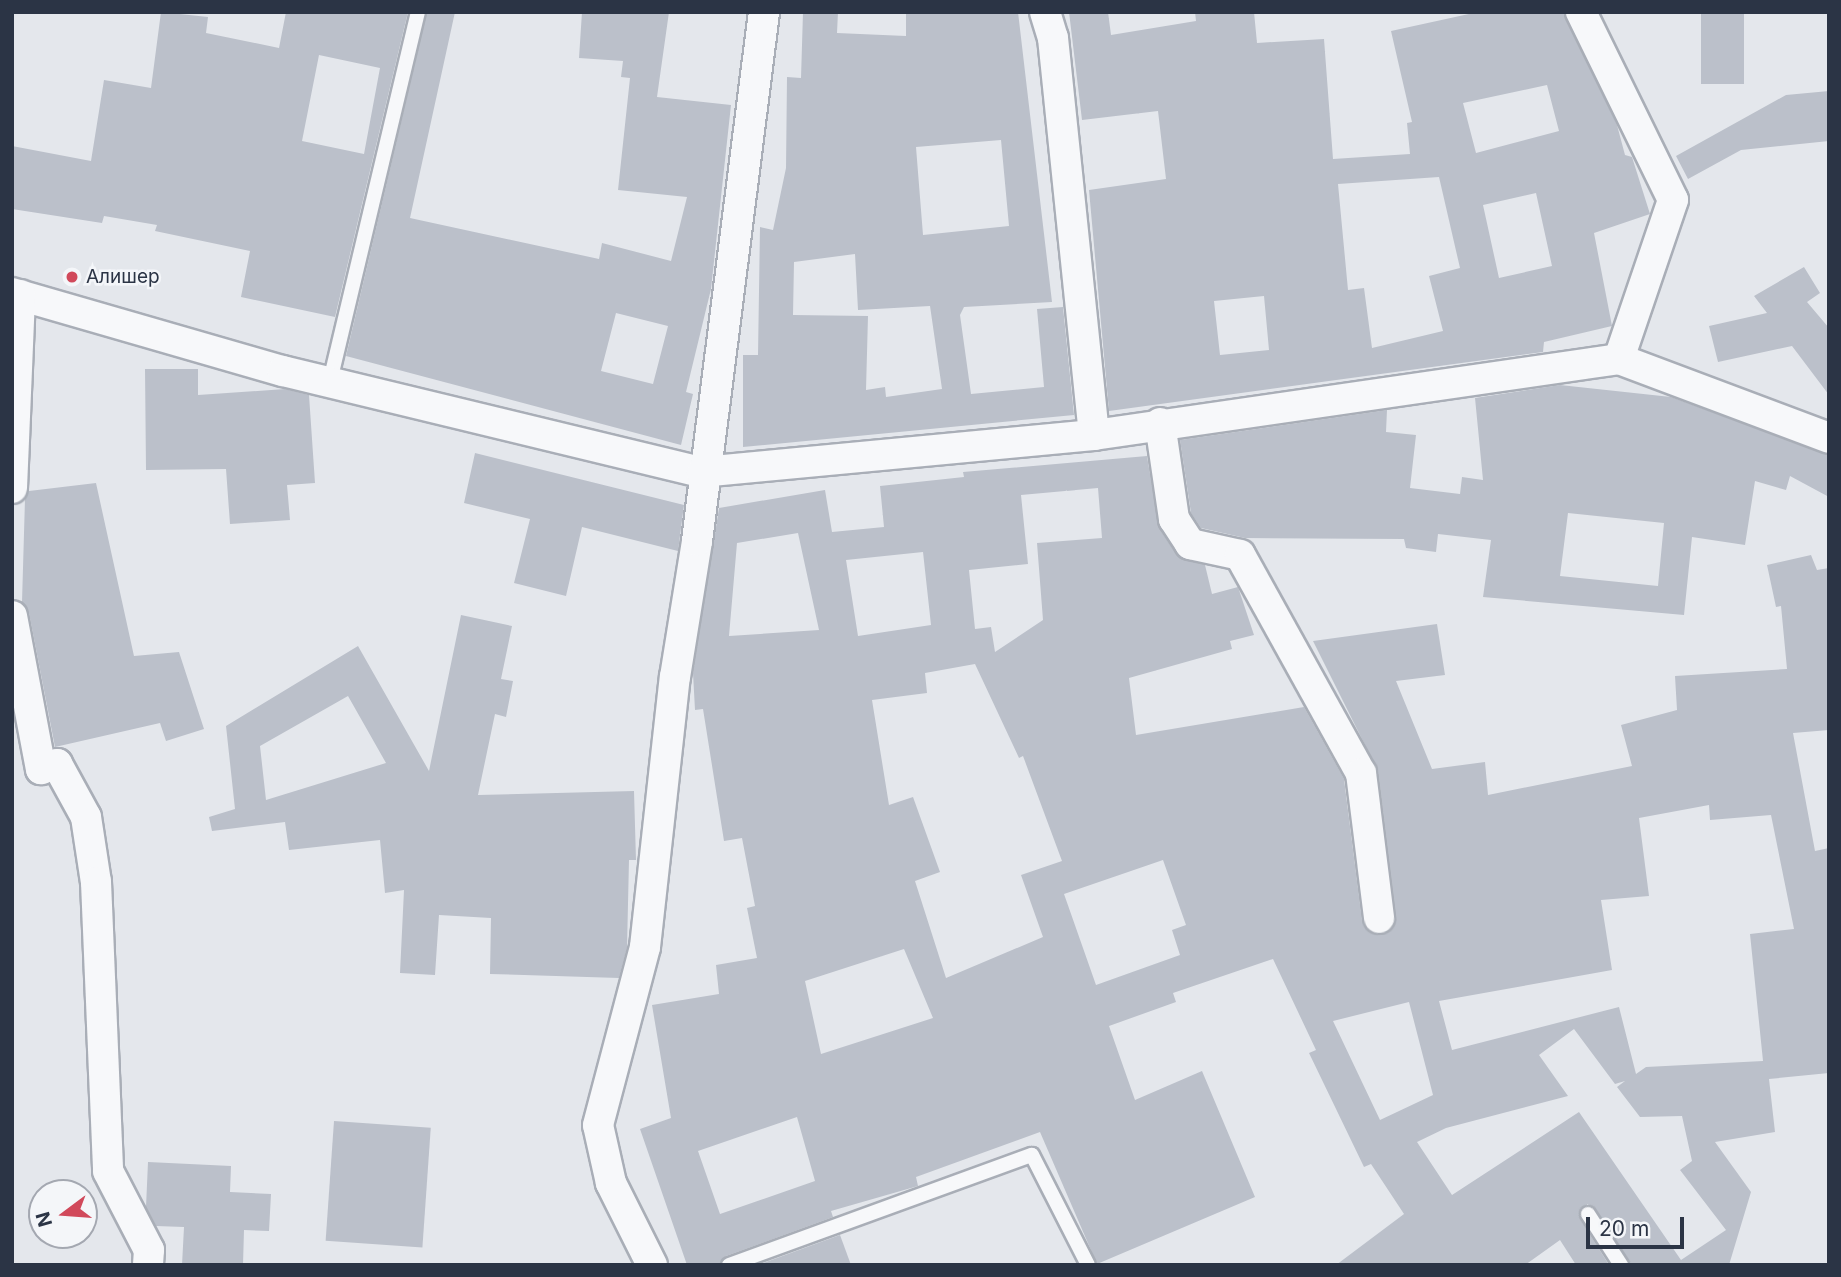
<!DOCTYPE html>
<html>
<head>
<meta charset="utf-8">
<style>
	body { margin:0 }
	#map { position:relative; width:1841px; height:1277px; overflow:hidden; background:#e4e7ec; font-family:Inter,sans-serif }
	div>[style] { position:absolute }
	.building>* { inset:0; background:#bbc0ca; transform-origin:0 0 }
	.roads { filter:drop-shadow(2px 0 #a9aeb7) drop-shadow(-2px 0 #a9aeb7) drop-shadow(0 2px #a9aeb7) drop-shadow(0 -2px #a9aeb7) }
	.lane>* { height:14px; margin:-7px; padding:0 7px; transform-origin:7px; border-radius:7px; background:#f7f8fa }
	.street>* { height:30px; margin:-15px; padding:0 15px; transform-origin:15px; border-radius:15px; background:#f7f8fa }
	.dots>* { width:19px; height:19px; translate:-50% -50%; box-sizing:border-box; border:4px solid #f4f6f9; border-radius:50% }
	span { translate:-50% -50%; white-space:nowrap; text-align:center; line-height:1.15; -webkit-text-stroke:5px #f4f6f9; paint-order:stroke }
	.poi-label { font-size:19px; color:#2b3445 }
	.left { translate:0 -50%; text-align:left }
	.frame { position:absolute; inset:0; border:14px solid #2b3445; pointer-events:none }
	.north { position:absolute; left:28px; top:1179px; width:70px; height:70px; box-sizing:border-box; background:#f4f6f9; border:2px solid #a4a8b1; border-radius:50%; rotate:254deg; font-size:19px; font-weight:700; line-height:28px; text-align:center; color:#2b3445 }
	.north::after { content:''; display:block; margin:auto; width:24px; height:32px; background:#d1495b; clip-path:polygon(50% 0,100% 100%,50% 72%,0 100%) }
	.scale { position:absolute; left:1586px; top:1217px; width:98px; height:32px; box-sizing:border-box; border:4px solid #2b3445; border-top:0; padding-left:9px; font-size:21px; line-height:24px; white-space:nowrap; color:#2b3445; -webkit-text-stroke:5px #f4f6f9; paint-order:stroke }
</style>
</head>
<body>
<div id="map">
	<div class="building">
		<div style="clip-path:polygon(evenodd,161px 12px,208px 17px,206px 33px,279px 48px,286px 12px,408px 12px,335px 317px,241px 297px,250px 251px,155px 231px,157px 225px,104px 216px,102px 223px,12px 209px,12px 146px,91px 161px,104px 80px,151px 88px,161px 12px,319px 55px,380px 68px,364px 154px,302px 141px,319px 55px)"></div>
		<div style="clip-path:polygon(evenodd,427px 12px,455px 12px,410px 218px,599px 259px,602px 243px,671px 261px,687px 197px,618px 190px,630px 78px,621px 77px,623px 61px,579px 58px,582px 12px,669px 12px,657px 97px,731px 105px,711px 289px,686px 392px,693px 394px,681px 445px,346px 356px,427px 12px,616px 313px,668px 326px,653px 384px,601px 371px,616px 313px)"></div>
		<div style="clip-path:polygon(evenodd,803px 12px,838px 12px,837px 33px,906px 36px,906px 12px,1018px 12px,1052px 302px,964px 307px,960px 315px,971px 394px,1044px 387px,1037px 309px,1063px 307px,1074px 415px,743px 447px,743px 355px,758px 355px,760px 227px,773px 230px,786px 168px,787px 77px,801px 78px,803px 12px,1001px 140px,1009px 226px,923px 235px,916px 147px,1001px 140px,803px 12px,855px 254px,858px 310px,930px 306px,942px 389px,886px 397px,885px 387px,866px 390px,868px 316px,793px 315px,794px 262px,855px 254px)"></div>
		<div style="clip-path:polygon(evenodd,1069px 12px,1108px 12px,1111px 35px,1196px 21px,1195px 12px,1254px 12px,1257px 43px,1324px 39px,1333px 159px,1410px 154px,1407px 123px,1412px 122px,1391px 31px,1478px 12px,1564px 12px,1617px 125px,1625px 155px,1632px 157px,1650px 214px,1594px 233px,1612px 326px,1544px 342px,1543px 352px,1109px 411px,1089px 190px,1166px 179px,1158px 111px,1082px 120px,1069px 12px,1547px 85px,1559px 131px,1476px 153px,1463px 103px,1547px 85px,1069px 12px,1439px 177px,1460px 268px,1429px 276px,1443px 331px,1372px 348px,1364px 288px,1348px 290px,1338px 184px,1439px 177px,1069px 12px,1536px 193px,1552px 266px,1499px 278px,1483px 205px,1536px 193px,1069px 12px,1264px 296px,1269px 350px,1220px 355px,1214px 301px,1264px 296px)"></div>
		<div style="left:1701px;top:12px;width:43px;height:72px"></div>
		<div style="clip-path:polygon(1829px 91px,1829px 141px,1741px 150px,1688px 179px,1676px 156px,1786px 95px)"></div>
		<div style="clip-path:polygon(1804px 267px,1820px 293px,1807px 302px,1829px 328px,1829px 395px,1792px 346px,1718px 362px,1709px 326px,1767px 313px,1754px 296px)"></div>
		<div style="clip-path:polygon(145px 369px,198px 369px,198px 395px,285px 389px,309px 395px,315px 483px,287px 485px,290px 520px,230px 524px,226px 469px,146px 470px)"></div>
		<div style="clip-path:polygon(evenodd,1560px 385px,1671px 397px,1829px 455px,1829px 497px,1790px 476px,1786px 490px,1755px 481px,1745px 545px,1692px 537px,1684px 615px,1483px 597px,1491px 540px,1438px 534px,1436px 552px,1406px 548px,1404px 539px,1245px 538px,1201px 528px,1191px 513px,1180px 440px,1387px 410px,1386px 432px,1416px 435px,1410px 488px,1460px 494px,1462px 477px,1483px 480px,1475px 398px,1560px 385px,1568px 513px,1664px 523px,1658px 586px,1560px 576px,1568px 513px)"></div>
		<div style="clip-path:polygon(475px 453px,684px 505px,678px 551px,582px 527px,566px 596px,514px 583px,530px 519px,464px 503px)"></div>
		<div style="clip-path:polygon(evenodd,1147px 456px,1159px 528px,1176px 554px,1205px 565px,1212px 594px,1238px 587px,1254px 635px,1230px 641px,1232px 649px,1129px 678px,1136px 735px,1304px 707px,1344px 779px,1362px 920px,1373px 934px,1389px 932px,1396px 917px,1378px 771px,1313px 641px,1437px 624px,1445px 675px,1396px 681px,1432px 769px,1485px 762px,1488px 795px,1632px 766px,1621px 725px,1677px 710px,1675px 676px,1787px 669px,1781px 606px,1776px 607px,1767px 565px,1811px 555px,1817px 570px,1829px 568px,1829px 730px,1793px 733px,1815px 851px,1829px 848px,1829px 1073px,1769px 1079px,1775px 1132px,1715px 1142px,1751px 1192px,1729px 1265px,1631px 1265px,1588px 1204px,1580px 1209px,1580px 1219px,1609px 1265px,1576px 1265px,1560px 1240px,1525px 1265px,1336px 1265px,1404px 1214px,1371px 1164px,1364px 1167px,1309px 1053px,1316px 1050px,1273px 959px,1173px 993px,1176px 1002px,1109px 1026px,1135px 1100px,1202px 1071px,1255px 1197px,1097px 1264px,1040px 1132px,916px 1177px,918px 1186px,831px 1211px,833px 1217px,726px 1256px,720px 1265px,687px 1265px,640px 1129px,671px 1118px,652px 1005px,719px 994px,716px 965px,757px 958px,747px 908px,755px 906px,742px 838px,724px 841px,703px 709px,695px 710px,693px 673px,719px 508px,825px 490px,832px 532px,884px 527px,880px 486px,964px 477px,963px 472px,1147px 456px,1098px 488px,1102px 538px,1037px 543px,1043px 620px,995px 652px,991px 627px,975px 629px,969px 570px,1028px 564px,1021px 495px,1098px 488px,1147px 456px,798px 533px,819px 630px,729px 636px,737px 543px,798px 533px,1147px 456px,923px 552px,931px 625px,858px 636px,846px 560px,923px 552px,1147px 456px,975px 664px,1019px 758px,1023px 756px,1062px 861px,1021px 875px,1043px 937px,946px 978px,915px 881px,940px 872px,913px 797px,889px 805px,872px 700px,927px 693px,925px 673px,975px 664px,1147px 456px,1709px 805px,1710px 820px,1771px 815px,1794px 929px,1750px 934px,1763px 1061px,1646px 1067px,1636px 1074px,1619px 1007px,1452px 1050px,1439px 1001px,1612px 970px,1601px 900px,1649px 896px,1639px 818px,1709px 805px,1147px 456px,1163px 860px,1186px 925px,1172px 930px,1180px 955px,1096px 985px,1064px 894px,1163px 860px,1147px 456px,904px 949px,933px 1018px,821px 1054px,805px 981px,904px 949px,1147px 456px,1409px 1002px,1433px 1095px,1380px 1120px,1333px 1021px,1409px 1002px,1147px 456px,1574px 1029px,1615px 1084px,1625px 1081px,1617px 1087px,1640px 1117px,1682px 1116px,1692px 1161px,1680px 1170px,1726px 1230px,1681px 1260px,1579px 1112px,1452px 1195px,1417px 1142px,1446px 1128px,1568px 1096px,1539px 1055px,1574px 1029px,1147px 456px,797px 1117px,815px 1181px,720px 1214px,698px 1151px,797px 1117px)"></div>
		<div style="clip-path:polygon(96px 483px,134px 656px,179px 652px,204px 729px,166px 741px,160px 723px,55px 747px,29px 613px,22px 602px,25px 499px,29px 491px)"></div>
		<div style="clip-path:polygon(evenodd,461px 615px,512px 626px,501px 679px,513px 681px,506px 717px,495px 714px,478px 795px,634px 791px,636px 860px,629px 860px,627px 948px,619px 978px,490px 974px,491px 918px,439px 915px,435px 975px,400px 973px,404px 890px,385px 893px,380px 840px,289px 850px,285px 822px,212px 831px,209px 817px,235px 809px,226px 726px,358px 646px,429px 771px,461px 615px,348px 696px,386px 763px,266px 800px,260px 746px,348px 696px)"></div>
		<div style="left:334px;top:1121px;width:97px;height:120px;rotate:4deg"></div>
		<div style="clip-path:polygon(148px 1162px,231px 1166px,230px 1192px,271px 1194px,269px 1231px,244px 1230px,243px 1265px,182px 1265px,184px 1227px,156px 1226px,146px 1207px)"></div>
		<div style="clip-path:polygon(840px 1235px,851px 1265px,758px 1265px)"></div>
	</div>
	<div class="roads">
		<div class="lane">
			<div style="left:330px;top:381px;width:379px;rotate:-76.6deg"></div>
			<div style="left:1588px;top:1214px;width:61px;rotate:57.1deg"></div>
			<div style="left:729px;top:1265px;width:322px;rotate:-20deg"></div>
			<div style="left:1032px;top:1155px;width:123px;rotate:63deg"></div>
		</div>
		<div class="street">
			<div style="left:1045px;top:12px;width:27px;rotate:73deg"></div>
			<div style="left:1053px;top:38px;width:399px;rotate:84.1deg"></div>
			<div style="left:1581px;top:12px;width:209px;rotate:63.9deg"></div>
			<div style="left:1673px;top:200px;width:168px;rotate:108.8deg"></div>
			<div style="left:12px;top:293px;width:282px;rotate:16.1deg"></div>
			<div style="left:283px;top:371px;width:431px;rotate:13.6deg"></div>
			<div style="left:702px;top:472px;width:394px;rotate:-5.4deg"></div>
			<div style="left:1094px;top:435px;width:530px;rotate:-8.24deg"></div>
			<div style="left:1619px;top:359px;width:224px;rotate:20.6deg"></div>
			<div style="left:1160px;top:423px;width:97px;rotate:81.7deg"></div>
			<div style="left:1174px;top:519px;width:30px;rotate:57deg"></div>
			<div style="left:1190px;top:544px;width:51px;rotate:12.4deg"></div>
			<div style="left:1240px;top:555px;width:249px;rotate:61deg"></div>
			<div style="left:1361px;top:773px;width:146px;rotate:82.9deg"></div>
			<div style="left:12px;top:488px;width:193px;rotate:-87.6deg"></div>
			<div style="left:12px;top:616px;width:156px;rotate:79.3deg"></div>
			<div style="left:41px;top:769px;width:17px;rotate:-17deg"></div>
			<div style="left:57px;top:764px;width:60px;rotate:61.3deg"></div>
			<div style="left:86px;top:817px;width:66px;rotate:81.3deg"></div>
			<div style="left:96px;top:882px;width:289px;rotate:87.6deg"></div>
			<div style="left:108px;top:1171px;width:89px;rotate:62.6deg"></div>
			<div style="left:149px;top:1250px;width:15px;rotate:94deg"></div>
			<div style="left:652px;top:1265px;width:92px;rotate:-116.6deg"></div>
			<div style="left:611px;top:1183px;width:59px;rotate:-102.6deg"></div>
			<div style="left:598px;top:1125px;width:184px;rotate:-75.2deg"></div>
			<div style="left:645px;top:947px;width:272px;rotate:-83.7deg"></div>
			<div style="left:675px;top:677px;width:138px;rotate:-80.8deg"></div>
			<div style="left:697px;top:541px;width:533px;rotate:-82.78deg"></div>
		</div>
	</div>
	<div class="dots">
		<div style="left:72px;top:277px;background:#d1495b"></div>
	</div>
	<div class="poi-label">
		<span class="left" style="left:86px;top:277px">Алишер</span>
	</div>
	<div class="frame"></div>
	<div class="north">N</div>
	<div class="scale">20 m</div>
</div>
</body>
</html>
